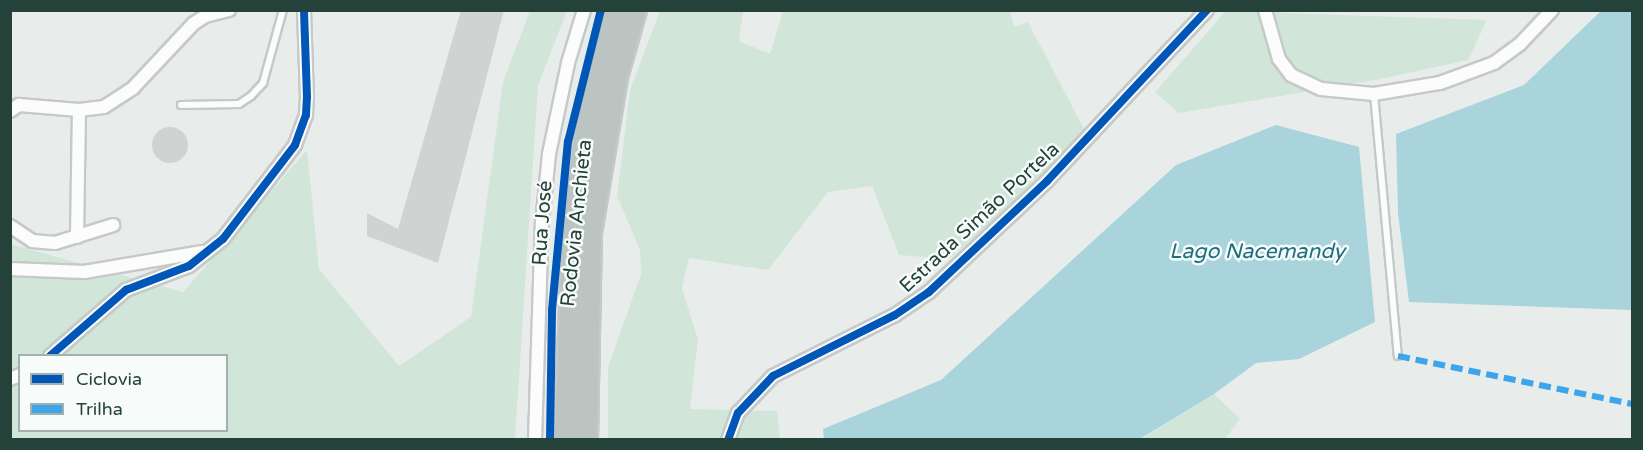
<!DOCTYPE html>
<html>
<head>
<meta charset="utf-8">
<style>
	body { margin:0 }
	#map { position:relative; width:1643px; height:450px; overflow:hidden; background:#e8edeb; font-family:"Varela Round",sans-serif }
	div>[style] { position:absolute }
	.green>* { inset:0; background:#d1e6d8 }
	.water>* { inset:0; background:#a9d4db }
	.building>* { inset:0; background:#cfd4d2 }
	.round { border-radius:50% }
	.roads { filter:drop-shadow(2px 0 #c5cac8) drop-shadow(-2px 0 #c5cac8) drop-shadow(0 2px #c5cac8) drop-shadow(0 -2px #c5cac8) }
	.service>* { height:6px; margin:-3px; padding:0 3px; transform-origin:3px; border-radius:3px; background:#fcfcfc }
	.minor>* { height:12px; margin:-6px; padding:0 6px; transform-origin:6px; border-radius:6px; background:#fcfcfc }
	.motorway>* { height:22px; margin:-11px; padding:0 11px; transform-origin:11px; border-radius:11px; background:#bcc4c2 }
	.quiet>* { height:6px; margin-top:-3px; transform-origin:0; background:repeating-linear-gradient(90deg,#3ea4ec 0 12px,transparent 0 18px) }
	.cycleway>* { height:8px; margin:-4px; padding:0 4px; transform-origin:4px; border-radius:4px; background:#0057b8 }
	span { translate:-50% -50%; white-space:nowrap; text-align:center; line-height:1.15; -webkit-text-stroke:5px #f7fbf9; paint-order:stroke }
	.street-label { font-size:20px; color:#24423a }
	.water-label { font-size:21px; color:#1c6f80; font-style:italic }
	.frame { position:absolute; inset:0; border:12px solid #24423a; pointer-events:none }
	.legend { position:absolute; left:18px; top:354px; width:210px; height:78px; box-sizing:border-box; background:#f7fbf9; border:2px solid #a3b1ad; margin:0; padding:8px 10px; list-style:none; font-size:18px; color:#24423a }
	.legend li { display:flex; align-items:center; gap:12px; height:30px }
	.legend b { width:30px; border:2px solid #a3b1ad }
</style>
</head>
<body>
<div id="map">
	<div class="green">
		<div style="clip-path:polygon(1010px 10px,1014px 27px,1028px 22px,1086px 133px,1069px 153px,949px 259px,899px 255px,872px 186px,828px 192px,768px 270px,689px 258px,682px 288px,698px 340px,690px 409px,777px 411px,780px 439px,608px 440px,608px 367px,641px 274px,640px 250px,617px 196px,630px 90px,660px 11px,743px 11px,739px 41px,770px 54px,783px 11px)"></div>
		<div style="clip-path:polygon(1271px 10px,1284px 13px,1487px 20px,1468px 60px,1376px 80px,1179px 113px,1155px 92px,1226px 11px)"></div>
		<div style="clip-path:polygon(evenodd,530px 11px,567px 11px,538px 85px,515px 439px,11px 439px,10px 244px,183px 292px,307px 150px,319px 269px,399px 366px,471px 317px,503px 82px,530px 11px,20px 356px,226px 356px,226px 430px,20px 430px,20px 356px)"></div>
		<div style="clip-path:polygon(1214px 394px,1240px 419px,1225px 439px,1140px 440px)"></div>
	</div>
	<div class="water">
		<div style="clip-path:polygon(1602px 10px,1632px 11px,1632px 310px,1409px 302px,1398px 213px,1396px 134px,1524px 85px)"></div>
		<div style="clip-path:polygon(1276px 125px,1359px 147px,1375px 322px,1299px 359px,1256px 363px,1214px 394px,1140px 439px,824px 439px,823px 429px,941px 380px,1176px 165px)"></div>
	</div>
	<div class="building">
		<div style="clip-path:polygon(461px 10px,504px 10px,438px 263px,367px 236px,367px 213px,398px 229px)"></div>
		<div class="round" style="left:152px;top:127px;width:36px;height:36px"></div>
	</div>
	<div class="roads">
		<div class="service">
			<div style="left:1374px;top:94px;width:263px;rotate:84.8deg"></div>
			<div style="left:181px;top:105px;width:58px;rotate:-1deg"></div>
			<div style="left:239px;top:104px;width:14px;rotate:-34deg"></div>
			<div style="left:251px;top:96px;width:18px;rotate:-47deg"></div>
			<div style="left:263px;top:83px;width:76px;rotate:-74.7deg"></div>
		</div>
		<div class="minor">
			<div style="left:1265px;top:10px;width:51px;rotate:74.1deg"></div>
			<div style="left:1279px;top:59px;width:20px;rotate:53deg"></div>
			<div style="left:1291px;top:75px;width:33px;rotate:25deg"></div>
			<div style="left:1321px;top:89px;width:53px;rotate:5.4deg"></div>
			<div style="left:1374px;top:94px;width:67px;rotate:-9.5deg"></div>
			<div style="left:1440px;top:83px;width:58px;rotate:-20.3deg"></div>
			<div style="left:1494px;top:63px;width:32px;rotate:-36deg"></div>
			<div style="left:1520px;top:44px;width:47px;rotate:-46.7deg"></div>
			<div style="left:10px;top:111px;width:11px;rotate:-34deg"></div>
			<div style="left:19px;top:105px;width:60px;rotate:4.8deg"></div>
			<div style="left:79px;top:110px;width:25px;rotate:-7deg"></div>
			<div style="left:104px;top:107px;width:35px;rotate:-33deg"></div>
			<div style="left:133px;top:88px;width:88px;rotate:-46.8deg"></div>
			<div style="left:193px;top:24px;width:14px;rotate:-34deg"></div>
			<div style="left:205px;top:16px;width:25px;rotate:-14deg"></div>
			<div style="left:10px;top:226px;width:27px;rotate:34deg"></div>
			<div style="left:32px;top:241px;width:23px;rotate:5deg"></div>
			<div style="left:55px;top:243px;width:61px;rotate:-17.2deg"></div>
			<div style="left:77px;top:237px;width:127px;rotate:-89.1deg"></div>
			<div style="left:10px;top:269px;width:74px;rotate:2.3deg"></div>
			<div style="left:84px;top:272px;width:120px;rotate:-9.6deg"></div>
			<div style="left:50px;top:356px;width:101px;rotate:-41deg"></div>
			<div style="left:126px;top:290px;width:67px;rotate:-20.9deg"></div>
			<div style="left:189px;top:266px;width:43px;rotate:-38.5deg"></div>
			<div style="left:223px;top:239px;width:118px;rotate:-52.5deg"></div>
			<div style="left:295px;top:145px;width:32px;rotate:-70deg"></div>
			<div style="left:306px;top:115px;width:18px;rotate:-87deg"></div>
			<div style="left:307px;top:97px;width:87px;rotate:-92deg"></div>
			<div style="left:10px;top:379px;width:11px;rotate:-22deg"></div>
			<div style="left:535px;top:440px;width:217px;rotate:-88.2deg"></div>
			<div style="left:542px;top:223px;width:69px;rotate:-84.2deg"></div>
			<div style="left:549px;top:154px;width:93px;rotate:-78.2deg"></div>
			<div style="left:568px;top:63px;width:55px;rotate:-73.2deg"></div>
			<div style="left:728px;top:440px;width:29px;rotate:-70deg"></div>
			<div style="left:738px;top:413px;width:51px;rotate:-46.6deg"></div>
			<div style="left:773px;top:376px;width:136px;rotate:-26.6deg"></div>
			<div style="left:895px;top:315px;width:41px;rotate:-34.1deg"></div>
			<div style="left:929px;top:292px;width:162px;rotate:-43.2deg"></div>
			<div style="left:1047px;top:181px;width:234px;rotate:-46.9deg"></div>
		</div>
		<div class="motorway">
			<div style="left:566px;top:440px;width:223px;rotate:-87.9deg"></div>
			<div style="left:574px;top:217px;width:110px;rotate:-81.6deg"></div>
			<div style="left:590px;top:108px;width:102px;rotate:-74.6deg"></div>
			<div style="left:586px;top:440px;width:207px;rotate:-88.9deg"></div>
			<div style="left:590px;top:233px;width:158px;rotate:-80.5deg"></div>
			<div style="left:616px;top:77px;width:70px;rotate:-74.2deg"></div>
		</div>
	</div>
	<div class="quiet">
		<div style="left:1398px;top:356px;width:239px;rotate:11.6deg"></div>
	</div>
	<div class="cycleway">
		<div style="left:50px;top:356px;width:101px;rotate:-41deg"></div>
		<div style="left:126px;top:290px;width:67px;rotate:-20.9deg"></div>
		<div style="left:189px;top:266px;width:43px;rotate:-38.5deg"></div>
		<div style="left:223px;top:239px;width:118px;rotate:-52.5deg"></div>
		<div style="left:295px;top:145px;width:32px;rotate:-70deg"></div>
		<div style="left:306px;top:115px;width:18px;rotate:-87deg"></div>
		<div style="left:307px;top:97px;width:87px;rotate:-92deg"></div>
		<div style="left:550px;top:440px;width:130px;rotate:-89.1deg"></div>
		<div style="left:552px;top:310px;width:169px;rotate:-84.6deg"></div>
		<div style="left:568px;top:142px;width:136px;rotate:-76deg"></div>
		<div style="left:728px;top:440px;width:29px;rotate:-70deg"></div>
		<div style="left:738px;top:413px;width:51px;rotate:-46.6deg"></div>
		<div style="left:773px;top:376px;width:136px;rotate:-26.6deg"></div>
		<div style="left:895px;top:315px;width:41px;rotate:-34.1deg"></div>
		<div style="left:929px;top:292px;width:162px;rotate:-43.2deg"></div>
		<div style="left:1047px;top:181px;width:234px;rotate:-46.9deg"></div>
	</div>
	<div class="street-label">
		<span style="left:980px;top:218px;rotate:-43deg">Estrada Simão Portela</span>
		<span style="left:543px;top:223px;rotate:-86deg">Rua José</span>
		<span style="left:577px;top:223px;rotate:-84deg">Rodovia Anchieta</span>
	</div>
	<div class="water-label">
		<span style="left:1257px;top:252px">Lago Nacemandy</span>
	</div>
	<div class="frame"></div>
	<ul class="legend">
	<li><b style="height:8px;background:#0057b8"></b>Ciclovia</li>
	<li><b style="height:8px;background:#3ea4ec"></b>Trilha</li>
	</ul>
</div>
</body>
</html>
